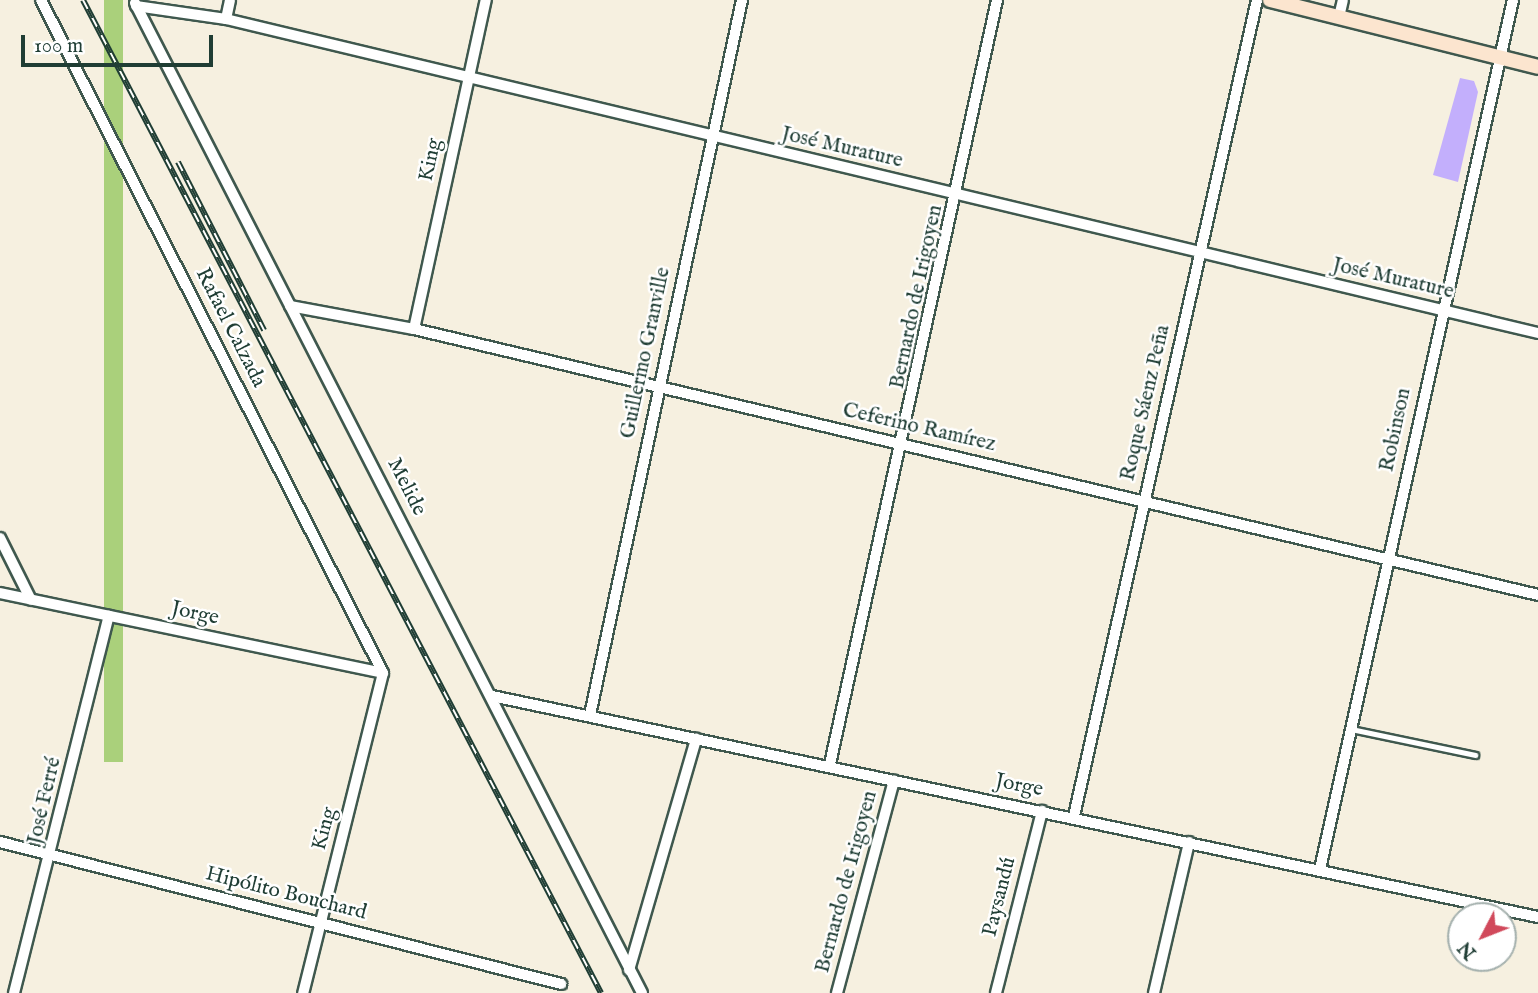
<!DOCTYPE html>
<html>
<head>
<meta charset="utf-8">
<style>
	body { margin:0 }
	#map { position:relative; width:1538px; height:993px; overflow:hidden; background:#f6f0e0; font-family:"IM FELL English",serif }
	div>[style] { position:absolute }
	.green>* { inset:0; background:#aad07b; transform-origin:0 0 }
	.building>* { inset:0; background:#c3affc }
	.roads { filter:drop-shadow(2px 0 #3f584e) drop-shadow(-2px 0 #3f584e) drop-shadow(0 2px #3f584e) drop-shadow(0 -2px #3f584e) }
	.service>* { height:5px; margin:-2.5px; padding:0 2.5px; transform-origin:2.5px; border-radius:2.5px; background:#fff }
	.minor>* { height:10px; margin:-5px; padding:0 5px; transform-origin:5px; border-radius:5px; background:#fff }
	.secondary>* { height:14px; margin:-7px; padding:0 7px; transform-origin:7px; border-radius:7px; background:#fce5cf }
	.rail>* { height:6px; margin-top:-3px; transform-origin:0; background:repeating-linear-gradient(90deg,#fff 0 10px,#1f3d34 0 20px); box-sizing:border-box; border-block:2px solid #1f3d34 }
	span { translate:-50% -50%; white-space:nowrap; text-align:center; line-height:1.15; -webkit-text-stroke:5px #fff; paint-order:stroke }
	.street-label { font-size:21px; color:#1f3d34 }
	.north { position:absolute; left:1447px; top:902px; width:70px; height:70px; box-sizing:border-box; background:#fff; border:2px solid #a5b1ae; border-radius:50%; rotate:228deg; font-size:19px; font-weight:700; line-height:28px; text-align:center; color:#1f3d34 }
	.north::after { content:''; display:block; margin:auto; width:24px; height:32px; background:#d1495b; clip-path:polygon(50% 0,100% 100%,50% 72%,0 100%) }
	.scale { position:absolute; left:21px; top:35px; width:192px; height:32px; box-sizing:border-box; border:4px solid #1f3d34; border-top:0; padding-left:9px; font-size:21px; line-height:24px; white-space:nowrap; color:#1f3d34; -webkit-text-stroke:5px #fff; paint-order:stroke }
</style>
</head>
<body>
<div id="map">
	<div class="green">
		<div style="left:104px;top:0;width:19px;height:762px"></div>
	</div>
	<div class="building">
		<div style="clip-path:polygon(1460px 78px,1474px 81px,1478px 92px,1458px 182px,1433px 175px)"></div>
	</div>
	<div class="roads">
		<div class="service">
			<div style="left:1351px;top:729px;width:127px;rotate:11.8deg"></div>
		</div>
		<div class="minor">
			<div style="left:41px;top:0;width:755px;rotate:63.06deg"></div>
			<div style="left:383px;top:673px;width:330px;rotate:104deg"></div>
			<div style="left:135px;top:3px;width:1112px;rotate:62.88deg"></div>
			<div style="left:136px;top:6px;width:91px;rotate:8.2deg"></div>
			<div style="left:226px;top:19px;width:1349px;rotate:13.46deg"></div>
			<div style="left:1339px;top:17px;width:17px;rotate:-77deg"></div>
			<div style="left:226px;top:19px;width:19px;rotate:-78deg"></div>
			<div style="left:290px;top:306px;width:126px;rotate:10.5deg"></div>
			<div style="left:414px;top:329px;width:1155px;rotate:13.31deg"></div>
			<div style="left:414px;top:329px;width:337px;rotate:-77.7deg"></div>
			<div style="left:0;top:538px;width:69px;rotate:63.4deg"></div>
			<div style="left:0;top:593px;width:391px;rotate:11.8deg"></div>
			<div style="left:492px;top:696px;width:1069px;rotate:11.93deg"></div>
			<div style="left:590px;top:715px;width:731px;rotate:-78deg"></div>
			<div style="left:830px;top:764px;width:782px;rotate:-77.67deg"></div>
			<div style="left:1074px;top:816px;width:836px;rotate:-77.36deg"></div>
			<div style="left:0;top:842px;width:579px;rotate:14.2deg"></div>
			<div style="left:1320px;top:869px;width:890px;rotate:-77.48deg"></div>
			<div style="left:629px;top:970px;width:241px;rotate:-73.8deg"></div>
			<div style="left:14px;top:993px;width:389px;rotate:-75.9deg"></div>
			<div style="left:837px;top:993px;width:220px;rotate:-75deg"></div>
			<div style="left:996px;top:993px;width:188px;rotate:-75.8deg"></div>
			<div style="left:1154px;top:993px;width:155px;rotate:-76.9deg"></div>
		</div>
		<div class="secondary">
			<div style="left:1270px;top:0;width:276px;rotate:14deg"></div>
		</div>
	</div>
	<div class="rail">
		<div style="left:83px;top:0;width:1120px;rotate:62.45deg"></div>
		<div style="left:178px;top:162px;width:189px;rotate:62.9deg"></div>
	</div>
	<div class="street-label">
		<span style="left:842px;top:148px;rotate:13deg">José Murature</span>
		<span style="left:431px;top:160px;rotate:-78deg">King</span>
		<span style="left:1393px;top:279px;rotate:13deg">José Murature</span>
		<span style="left:917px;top:297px;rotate:-78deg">Bernardo de Irigoyen</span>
		<span style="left:230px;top:328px;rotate:63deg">Rafael Calzada</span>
		<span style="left:646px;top:353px;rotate:-78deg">Guillermo Granville</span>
		<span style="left:1146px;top:403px;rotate:-77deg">Roque Sáenz Peña</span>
		<span style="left:919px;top:428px;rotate:13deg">Ceferino Ramírez</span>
		<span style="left:1396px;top:430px;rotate:-78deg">Robinson</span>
		<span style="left:406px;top:487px;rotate:63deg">Melide</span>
		<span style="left:195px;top:614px;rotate:12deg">Jorge</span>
		<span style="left:1019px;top:786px;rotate:11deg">Jorge</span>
		<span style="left:45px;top:801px;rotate:-77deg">José Ferré</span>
		<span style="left:325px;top:829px;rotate:-75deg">King</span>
		<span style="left:847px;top:882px;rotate:-75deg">Bernardo de Irigoyen</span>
		<span style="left:286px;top:894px;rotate:14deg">Hipólito Bouchard</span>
		<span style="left:1000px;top:897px;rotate:-76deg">Paysandú</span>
	</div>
	<div class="north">N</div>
	<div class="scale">100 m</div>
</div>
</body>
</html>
